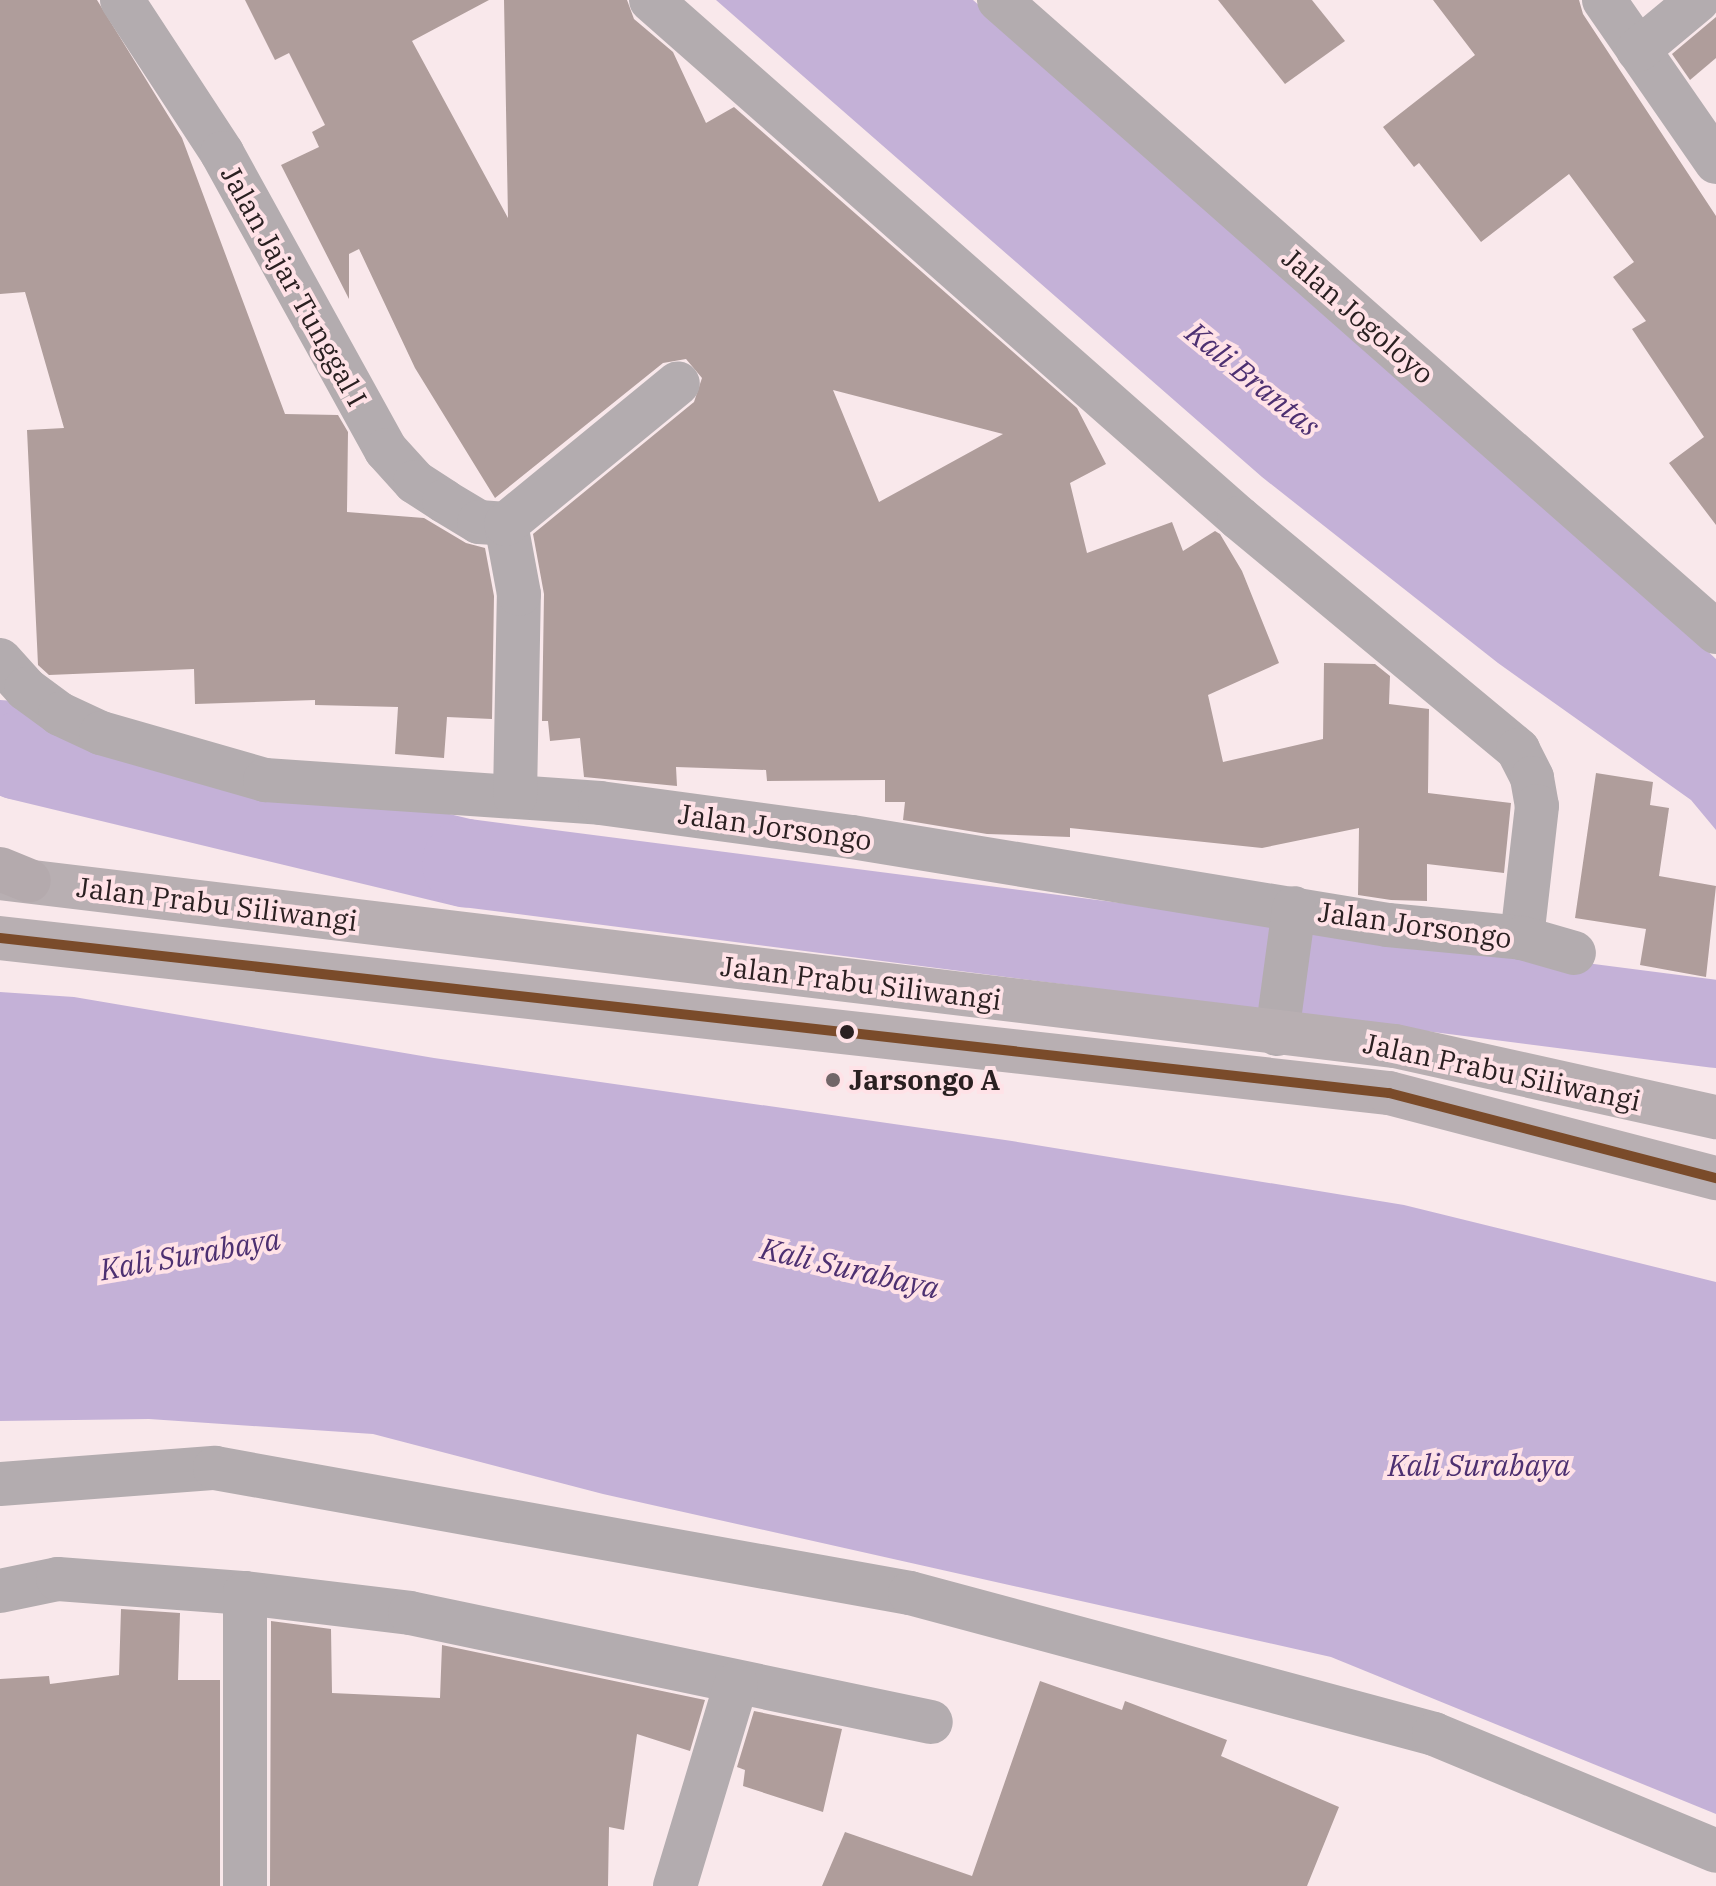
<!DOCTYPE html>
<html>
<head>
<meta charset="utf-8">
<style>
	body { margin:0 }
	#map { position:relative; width:1716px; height:1886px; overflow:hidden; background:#f9e8eb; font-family:"IBM Plex Serif",serif }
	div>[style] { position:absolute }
	.water>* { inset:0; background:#c4b1d7 }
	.river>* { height:88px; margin:-44px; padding:0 44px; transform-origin:44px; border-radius:44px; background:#c4b1d7 }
	.building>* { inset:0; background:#af9d9b }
	.minor>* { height:44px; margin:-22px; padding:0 22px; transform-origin:22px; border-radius:22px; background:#b3acaf }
	.major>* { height:44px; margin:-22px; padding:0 22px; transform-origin:22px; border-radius:22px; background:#b8afb2 }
	.highway>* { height:44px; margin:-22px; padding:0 22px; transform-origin:22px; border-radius:22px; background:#b4aaad }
	.bus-1>* { height:10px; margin:-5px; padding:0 5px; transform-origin:5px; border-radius:5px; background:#7a4b2a }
	.dots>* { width:22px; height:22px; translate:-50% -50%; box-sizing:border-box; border:4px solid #ffe2e7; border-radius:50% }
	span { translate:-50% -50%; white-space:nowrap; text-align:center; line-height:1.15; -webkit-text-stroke:8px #ffe2e7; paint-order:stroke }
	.street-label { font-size:28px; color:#2a2021 }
	.poi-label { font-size:28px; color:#2a2021; font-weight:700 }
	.left { translate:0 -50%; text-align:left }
	.water-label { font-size:30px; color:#4d3071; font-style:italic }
</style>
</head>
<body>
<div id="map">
	<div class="water">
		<div style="clip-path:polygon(716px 0,973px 0,1514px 473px,1716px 659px,1716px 830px,1691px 800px,1498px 663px,1262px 477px)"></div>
		<div style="clip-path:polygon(0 992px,74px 997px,434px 1058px,1012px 1141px,1404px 1205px,1716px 1282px,1716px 1814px,1331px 1657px,603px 1494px,373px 1434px,149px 1419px,0 1421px)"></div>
	</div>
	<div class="river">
		<div style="left:0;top:744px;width:22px;rotate:32deg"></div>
		<div style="left:19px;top:756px;width:460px;rotate:13.5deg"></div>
		<div style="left:466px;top:863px;width:1260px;rotate:7.34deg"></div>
	</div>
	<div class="building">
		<div style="clip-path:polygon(0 0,97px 0,182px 138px,285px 414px,338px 415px,348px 432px,347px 512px,424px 518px,466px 543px,485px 548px,494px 596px,492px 719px,447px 717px,444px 758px,395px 754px,398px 707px,315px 705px,315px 700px,195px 704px,194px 669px,49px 675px,38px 665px,27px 430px,64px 428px,25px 292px,0 294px)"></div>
		<div style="clip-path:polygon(evenodd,245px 0,489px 0,412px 41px,508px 218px,504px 0,627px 0,634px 19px,673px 52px,706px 123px,734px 107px,1077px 408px,1106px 464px,1070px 483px,1087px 553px,1172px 522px,1183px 551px,1215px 531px,1220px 534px,1242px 571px,1279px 663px,1208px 695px,1223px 762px,1323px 739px,1324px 663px,1375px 664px,1390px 676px,1389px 704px,1429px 709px,1428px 793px,1511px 803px,1504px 873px,1427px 864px,1427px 901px,1391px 900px,1358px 895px,1359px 828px,1262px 848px,1070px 828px,1070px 837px,987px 834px,903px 820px,905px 802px,885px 802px,885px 780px,767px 781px,766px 770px,676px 767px,677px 786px,584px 777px,580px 738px,550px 741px,548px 721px,542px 721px,544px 594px,533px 534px,694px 402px,702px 378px,686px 359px,663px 363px,495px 498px,415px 368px,359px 249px,349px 254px,349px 299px,281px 165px,319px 147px,312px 132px,325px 125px,289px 53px,275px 60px,245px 0,833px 390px,1003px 434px,879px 502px,833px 390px)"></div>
		<div style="clip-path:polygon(1218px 0,1312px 0,1345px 41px,1285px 84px)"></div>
		<div style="clip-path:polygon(1433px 0,1579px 0,1583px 14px,1716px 216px,1716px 525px,1669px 463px,1704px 437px,1632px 329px,1646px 321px,1613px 277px,1634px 262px,1569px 174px,1481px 242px,1419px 163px,1414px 167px,1383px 127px,1475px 55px)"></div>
		<div style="clip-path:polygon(1716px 17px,1716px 58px,1690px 80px,1672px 54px)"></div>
		<div style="clip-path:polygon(1596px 773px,1653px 782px,1650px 805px,1669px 808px,1659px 876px,1716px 886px,1706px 977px,1640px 965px,1646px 929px,1575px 918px)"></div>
		<div style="clip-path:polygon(121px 1609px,180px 1613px,178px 1680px,220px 1680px,220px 1886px,0 1886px,0 1679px,49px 1676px,50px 1684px,119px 1675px)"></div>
		<div style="clip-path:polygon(271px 1621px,331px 1629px,332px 1693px,440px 1698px,442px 1645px,705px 1700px,690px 1751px,637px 1734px,624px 1830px,609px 1827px,608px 1886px,270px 1886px)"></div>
		<div style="clip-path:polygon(1040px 1681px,1122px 1710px,1125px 1701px,1227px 1740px,1221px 1756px,1339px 1807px,1307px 1886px,822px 1886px,845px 1832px,972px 1876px)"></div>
		<div style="clip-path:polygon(754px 1711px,842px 1729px,823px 1812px,743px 1786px,745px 1770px,737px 1767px)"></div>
	</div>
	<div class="minor">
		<div style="left:122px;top:0;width:183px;rotate:56.8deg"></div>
		<div style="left:222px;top:153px;width:339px;rotate:61.1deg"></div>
		<div style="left:386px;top:450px;width:43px;rotate:47.8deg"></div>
		<div style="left:415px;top:482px;width:35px;rotate:33deg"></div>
		<div style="left:444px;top:501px;width:41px;rotate:31deg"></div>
		<div style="left:479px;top:522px;width:27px;rotate:4deg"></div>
		<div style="left:651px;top:0;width:784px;rotate:41.38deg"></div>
		<div style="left:1239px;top:518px;width:363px;rotate:39.7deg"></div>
		<div style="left:1518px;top:750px;width:31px;rotate:63deg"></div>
		<div style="left:1532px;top:778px;width:28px;rotate:80deg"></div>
		<div style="left:1537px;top:806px;width:133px;rotate:96.5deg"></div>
		<div style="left:999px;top:0;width:956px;rotate:41.39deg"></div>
		<div style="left:1604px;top:0;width:197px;rotate:55.3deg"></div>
		<div style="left:1638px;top:50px;width:78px;rotate:-39.8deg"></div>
		<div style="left:0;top:660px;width:39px;rotate:48deg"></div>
		<div style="left:26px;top:689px;width:42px;rotate:36.3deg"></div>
		<div style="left:60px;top:714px;width:45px;rotate:24.9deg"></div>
		<div style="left:101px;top:733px;width:171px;rotate:16deg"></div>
		<div style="left:265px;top:780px;width:336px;rotate:3.9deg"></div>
		<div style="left:600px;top:803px;width:254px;rotate:7.7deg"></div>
		<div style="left:852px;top:837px;width:543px;rotate:9.32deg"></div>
		<div style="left:1388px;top:925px;width:135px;rotate:5.5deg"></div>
		<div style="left:1522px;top:938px;width:54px;rotate:16.1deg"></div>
		<div style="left:515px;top:796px;width:202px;rotate:-88.9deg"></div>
		<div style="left:519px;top:594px;width:71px;rotate:-100.5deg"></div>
		<div style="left:506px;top:524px;width:222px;rotate:-39.3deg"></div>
		<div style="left:1277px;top:1034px;width:127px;rotate:-82.3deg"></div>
		<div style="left:0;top:1484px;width:216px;rotate:-4.3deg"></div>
		<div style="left:215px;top:1468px;width:706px;rotate:10.2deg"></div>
		<div style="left:910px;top:1593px;width:543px;rotate:15.06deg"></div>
		<div style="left:1434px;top:1734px;width:305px;rotate:22.5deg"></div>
		<div style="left:0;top:1591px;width:59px;rotate:-11.7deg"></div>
		<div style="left:58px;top:1579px;width:188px;rotate:4.3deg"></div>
		<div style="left:245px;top:1593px;width:166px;rotate:6.9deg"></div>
		<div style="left:410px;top:1613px;width:532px;rotate:11.82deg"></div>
		<div style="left:245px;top:1886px;width:293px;rotate:-90deg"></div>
		<div style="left:675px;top:1886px;width:211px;rotate:-73.2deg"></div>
	</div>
	<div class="major">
		<div style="left:0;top:878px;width:1405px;rotate:6.87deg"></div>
		<div style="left:1395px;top:1046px;width:329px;rotate:12.5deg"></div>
		<div style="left:0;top:938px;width:1398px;rotate:6.37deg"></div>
		<div style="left:1389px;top:1093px;width:338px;rotate:14.6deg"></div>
	</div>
	<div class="highway">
		<div style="left:0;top:869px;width:31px;rotate:22deg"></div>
	</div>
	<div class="bus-1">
		<div style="left:0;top:938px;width:1398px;rotate:6.37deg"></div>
		<div style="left:1389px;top:1093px;width:338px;rotate:14.6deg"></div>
	</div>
	<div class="dots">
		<div style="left:847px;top:1032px;background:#2a2021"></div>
		<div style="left:833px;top:1080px;background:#726668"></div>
	</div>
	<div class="street-label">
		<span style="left:294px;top:286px;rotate:61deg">Jalan Jajar Tunggal I</span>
		<span style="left:1358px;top:316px;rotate:41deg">Jalan Jogoloyo</span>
		<span style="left:775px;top:827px;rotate:8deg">Jalan Jorsongo</span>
		<span style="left:217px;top:904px;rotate:7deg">Jalan Prabu Siliwangi</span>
		<span style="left:1415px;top:925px;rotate:8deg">Jalan Jorsongo</span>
		<span style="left:861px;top:983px;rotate:7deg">Jalan Prabu Siliwangi</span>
		<span style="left:1502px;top:1072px;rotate:12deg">Jalan Prabu Siliwangi</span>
	</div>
	<div class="poi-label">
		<span class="left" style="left:849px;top:1080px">Jarsongo A</span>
	</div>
	<div class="water-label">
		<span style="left:1253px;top:379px;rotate:39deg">Kali Brantas</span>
		<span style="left:190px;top:1254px;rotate:-10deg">Kali Surabaya</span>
		<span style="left:850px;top:1268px;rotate:13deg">Kali Surabaya</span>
		<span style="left:1479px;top:1465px">Kali Surabaya</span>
	</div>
</div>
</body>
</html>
